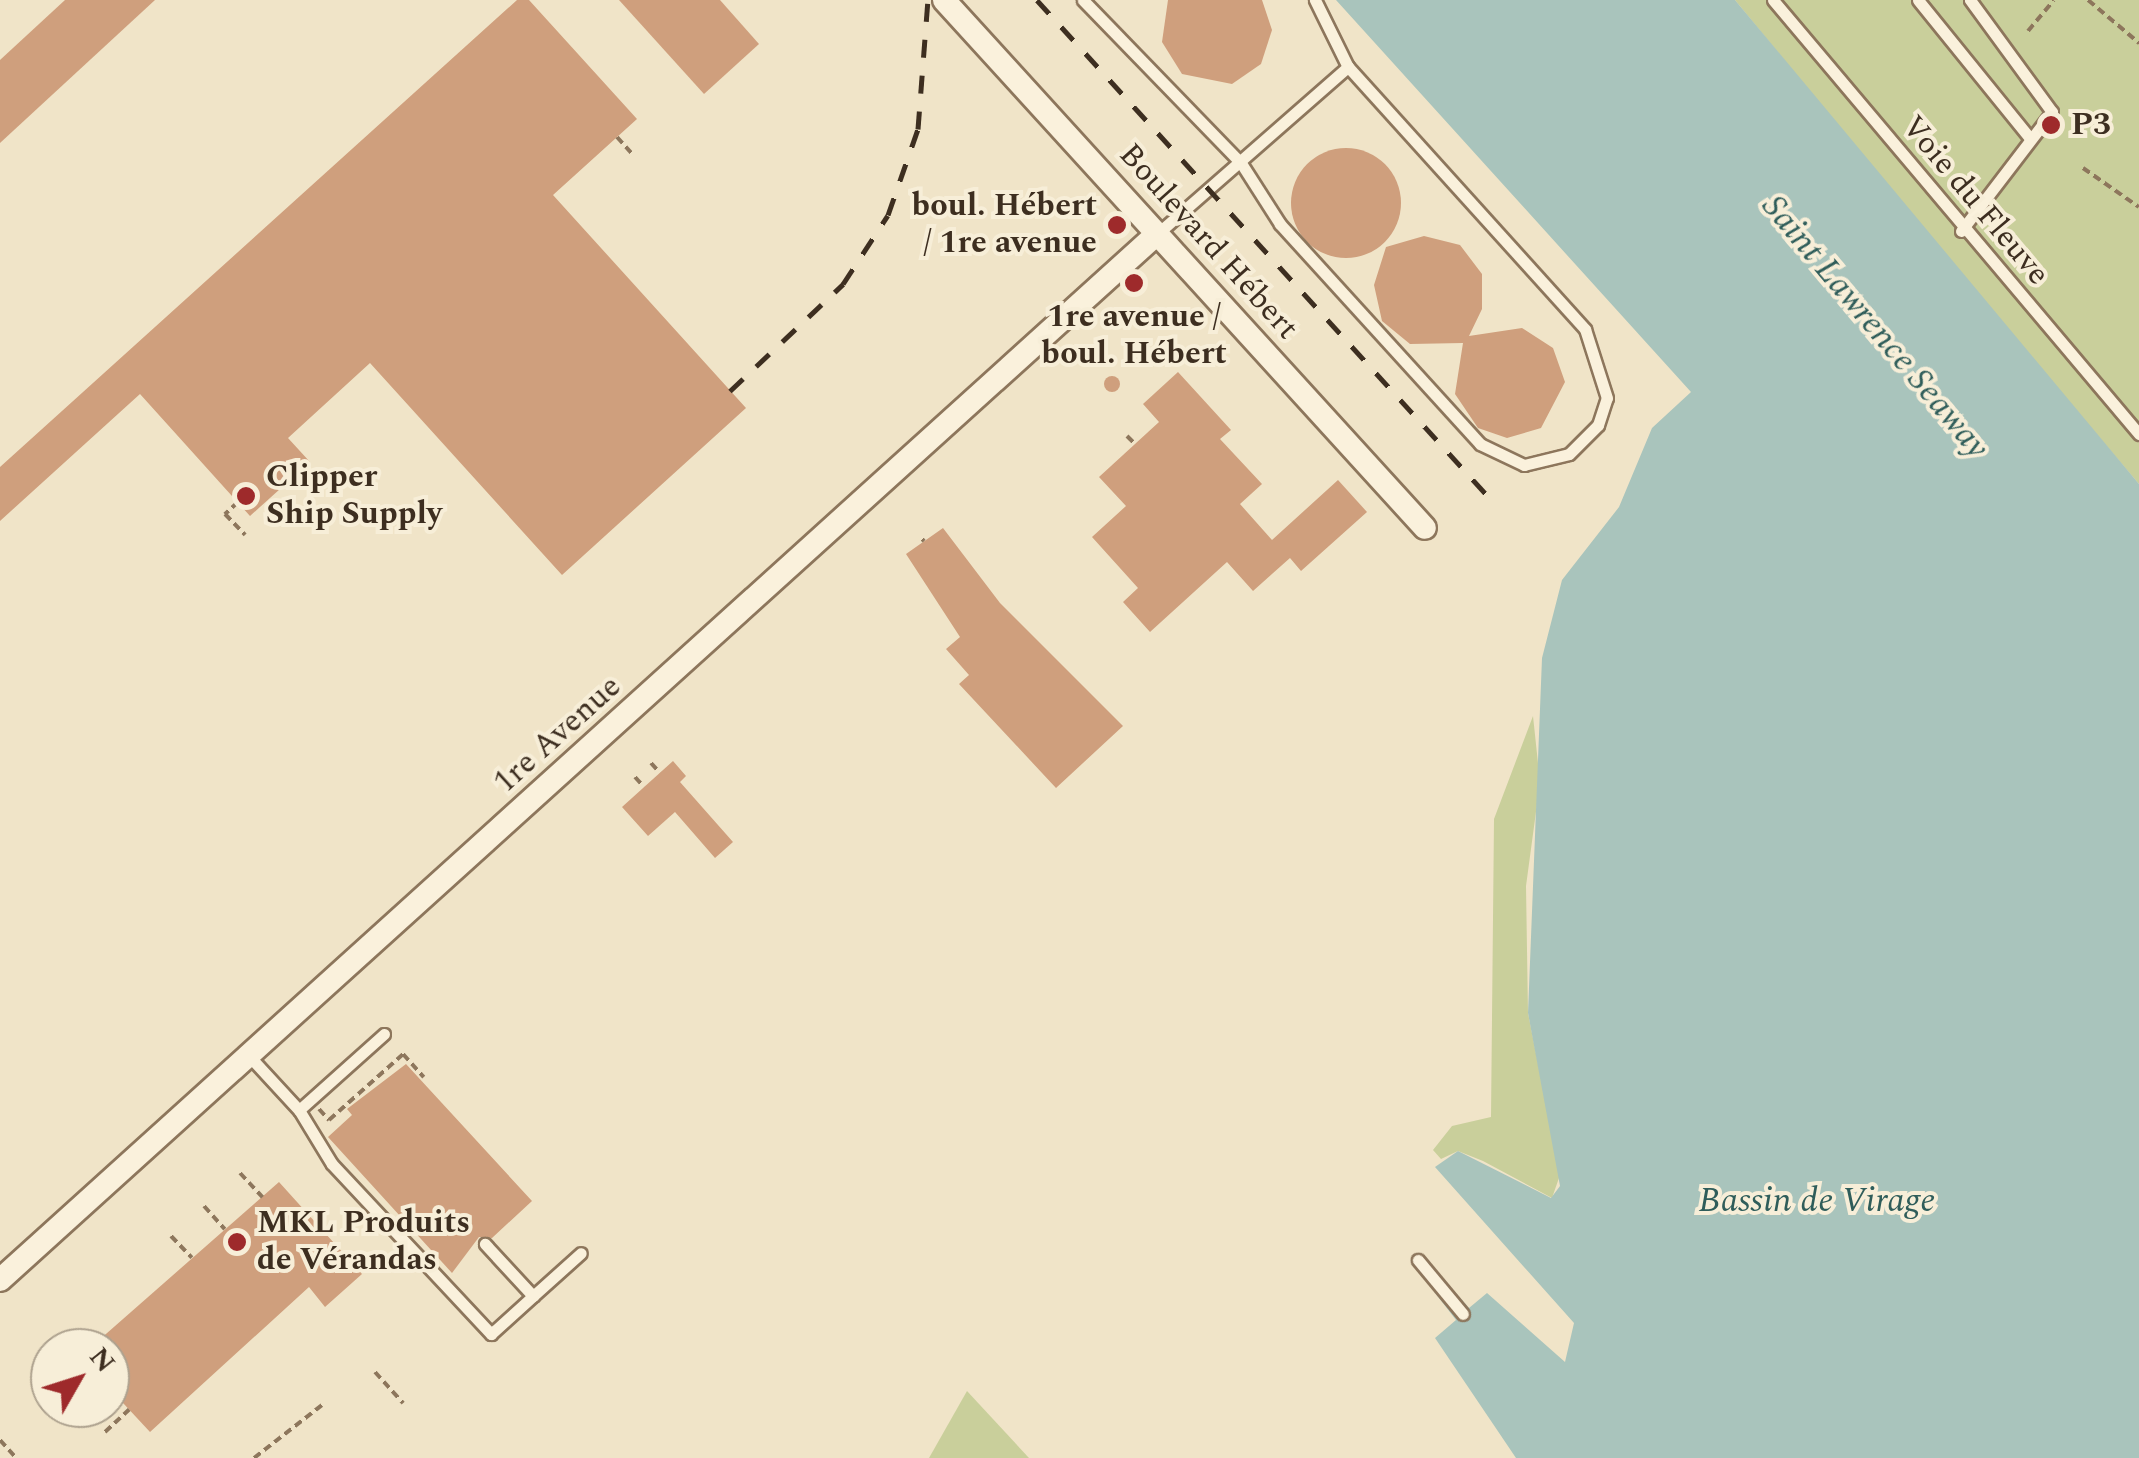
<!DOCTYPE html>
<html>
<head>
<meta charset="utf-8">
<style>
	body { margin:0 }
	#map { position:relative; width:2139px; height:1458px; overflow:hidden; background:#f0e4c8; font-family:Spectral,serif }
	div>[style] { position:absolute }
	.green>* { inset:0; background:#c9cf9b }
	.water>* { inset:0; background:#a9c4bc }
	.building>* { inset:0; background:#cf9f7d }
	.round { border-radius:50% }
	.path>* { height:4px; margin-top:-2px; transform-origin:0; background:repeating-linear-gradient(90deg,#8d765c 0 8px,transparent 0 13px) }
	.roads { filter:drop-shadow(2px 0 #8d765c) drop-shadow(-2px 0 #8d765c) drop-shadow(0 2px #8d765c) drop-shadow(0 -2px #8d765c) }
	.service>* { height:11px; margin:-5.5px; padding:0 5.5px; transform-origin:5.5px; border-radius:5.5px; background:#faf1dc }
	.minor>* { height:22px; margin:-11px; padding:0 11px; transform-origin:11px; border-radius:11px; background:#faf1dc }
	.rail>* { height:5px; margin-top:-2.5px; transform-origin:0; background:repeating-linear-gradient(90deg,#3d2e20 0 18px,transparent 0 36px) }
	.dots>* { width:28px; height:28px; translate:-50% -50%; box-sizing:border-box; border:5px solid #f7eed8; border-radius:50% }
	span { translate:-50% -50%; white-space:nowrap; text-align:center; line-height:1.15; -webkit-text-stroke:8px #f7eed8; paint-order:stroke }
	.poi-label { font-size:32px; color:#3d2e20; font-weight:700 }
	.left { translate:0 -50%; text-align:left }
	.right { translate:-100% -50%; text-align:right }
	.street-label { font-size:32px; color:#3d2e20 }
	.water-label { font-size:35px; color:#2f5d5a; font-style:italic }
	.north { position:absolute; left:30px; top:1328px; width:100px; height:100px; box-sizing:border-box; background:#f7eed8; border:2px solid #ada18e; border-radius:50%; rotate:51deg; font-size:28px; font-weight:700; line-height:40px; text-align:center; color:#3d2e20 }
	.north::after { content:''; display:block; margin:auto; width:35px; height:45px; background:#9e2a2b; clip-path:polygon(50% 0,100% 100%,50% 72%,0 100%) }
</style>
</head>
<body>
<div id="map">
	<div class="green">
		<div style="clip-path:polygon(1735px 0,2139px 0,2139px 484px,1943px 254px)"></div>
		<div style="clip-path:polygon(1533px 716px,1540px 782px,1526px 886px,1528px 1013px,1560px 1175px,1552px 1198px,1483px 1161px,1458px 1151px,1441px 1159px,1433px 1150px,1452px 1126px,1491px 1117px,1494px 819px)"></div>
		<div style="clip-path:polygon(967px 1391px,1029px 1458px,929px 1458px)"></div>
	</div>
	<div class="water">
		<div style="clip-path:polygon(1336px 0,1735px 0,2139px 484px,2139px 1458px,1516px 1458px,1435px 1338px,1456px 1320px,1429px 1285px,1441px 1276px,1469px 1308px,1487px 1293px,1565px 1362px,1574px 1323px,1435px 1167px,1458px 1151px,1551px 1198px,1560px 1186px,1528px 1013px,1542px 658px,1562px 580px,1619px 507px,1652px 428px,1691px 392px)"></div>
	</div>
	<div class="building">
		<div style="clip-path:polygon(65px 0,155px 0,0 143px,0 60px)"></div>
		<div style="clip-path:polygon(517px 0,529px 0,637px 119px,553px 195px,746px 408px,562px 575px,370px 363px,288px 438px,310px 462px,250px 516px,140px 394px,0 521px,0 467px)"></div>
		<div style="clip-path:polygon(619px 0,720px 0,759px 44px,704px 94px)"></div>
		<div style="clip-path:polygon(1168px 0,1262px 0,1272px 30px,1261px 64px,1232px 84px,1182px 74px,1162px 42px)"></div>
		<div class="round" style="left:1291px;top:148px;width:110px;height:110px"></div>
		<div style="clip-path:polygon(1424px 236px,1460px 245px,1482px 274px,1482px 309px,1469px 336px,1522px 328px,1553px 348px,1565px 382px,1541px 428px,1507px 438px,1478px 428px,1455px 394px,1463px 343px,1410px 344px,1382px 321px,1374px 285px,1386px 247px)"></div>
		<div style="clip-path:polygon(1178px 372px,1231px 430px,1220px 439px,1262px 484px,1240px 504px,1272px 540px,1338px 480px,1367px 512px,1301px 571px,1290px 558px,1253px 591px,1227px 562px,1150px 632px,1123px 602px,1138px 588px,1092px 537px,1126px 506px,1099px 477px,1159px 422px,1143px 404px)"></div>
		<div class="round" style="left:1104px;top:376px;width:16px;height:16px"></div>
		<div style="clip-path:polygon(943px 528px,1000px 603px,1123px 726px,1056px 788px,959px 684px,969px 675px,946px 649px,960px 637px,906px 554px)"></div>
		<div style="clip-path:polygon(673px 761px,686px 776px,680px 782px,733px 842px,715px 858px,675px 812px,648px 836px,622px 807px)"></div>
		<div style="clip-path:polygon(406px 1064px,532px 1201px,492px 1238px,479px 1237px,452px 1273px,328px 1137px,352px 1115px,347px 1109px)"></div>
		<div style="clip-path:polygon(279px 1182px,362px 1274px,325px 1307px,309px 1287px,150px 1432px,110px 1389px,110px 1348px,90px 1348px)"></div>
	</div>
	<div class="path">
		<div style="left:2088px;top:0;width:67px;rotate:40.1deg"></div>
		<div style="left:2028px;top:31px;width:40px;rotate:-50deg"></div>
		<div style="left:617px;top:137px;width:24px;rotate:48deg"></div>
		<div style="left:2083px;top:168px;width:68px;rotate:34.9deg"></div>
		<div style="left:1127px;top:436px;width:11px;rotate:45deg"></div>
		<div style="left:238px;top:502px;width:18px;rotate:137deg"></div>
		<div style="left:225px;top:514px;width:29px;rotate:46deg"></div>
		<div style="left:922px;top:539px;width:3px;rotate:45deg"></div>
		<div style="left:651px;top:763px;width:13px;rotate:48deg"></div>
		<div style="left:635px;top:777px;width:13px;rotate:48deg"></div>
		<div style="left:319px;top:1109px;width:15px;rotate:48deg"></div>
		<div style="left:329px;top:1120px;width:99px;rotate:-41.7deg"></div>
		<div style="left:403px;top:1054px;width:31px;rotate:48deg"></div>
		<div style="left:240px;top:1173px;width:33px;rotate:47deg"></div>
		<div style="left:204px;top:1206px;width:31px;rotate:48deg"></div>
		<div style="left:171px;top:1236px;width:30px;rotate:46deg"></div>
		<div style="left:375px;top:1372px;width:42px;rotate:47.9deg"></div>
		<div style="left:105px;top:1432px;width:33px;rotate:-43deg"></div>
		<div style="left:0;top:1440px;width:24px;rotate:48deg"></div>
		<div style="left:254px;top:1458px;width:86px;rotate:-37.9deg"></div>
	</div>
	<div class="roads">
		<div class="service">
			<div style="left:1083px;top:0;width:227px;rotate:45.9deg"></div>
			<div style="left:1241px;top:163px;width:72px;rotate:57.4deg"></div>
			<div style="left:1280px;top:224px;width:297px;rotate:47.7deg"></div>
			<div style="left:1480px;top:444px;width:49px;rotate:25.5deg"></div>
			<div style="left:1524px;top:465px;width:46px;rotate:-13.7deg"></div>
			<div style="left:1569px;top:454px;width:41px;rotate:-45deg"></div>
			<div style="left:1598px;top:425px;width:28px;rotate:-72deg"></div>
			<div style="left:1607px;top:398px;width:72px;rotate:-107.7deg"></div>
			<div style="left:1585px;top:329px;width:353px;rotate:-132.1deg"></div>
			<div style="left:1348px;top:67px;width:75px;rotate:-116.2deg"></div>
			<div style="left:1773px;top:0;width:568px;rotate:49.86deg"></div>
			<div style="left:1918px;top:0;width:176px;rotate:51deg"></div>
			<div style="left:1961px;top:231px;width:150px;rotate:-52.6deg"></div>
			<div style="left:2052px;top:112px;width:139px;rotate:-126.2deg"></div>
			<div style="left:1157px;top:234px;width:254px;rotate:-41.2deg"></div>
			<div style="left:251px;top:1058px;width:71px;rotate:47.3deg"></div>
			<div style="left:299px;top:1110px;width:114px;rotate:-41.8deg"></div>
			<div style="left:299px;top:1110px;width:63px;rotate:58.6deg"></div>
			<div style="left:332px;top:1164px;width:233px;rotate:46.9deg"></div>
			<div style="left:491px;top:1334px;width:57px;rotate:-42.1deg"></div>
			<div style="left:533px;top:1296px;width:71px;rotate:-132.7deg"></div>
			<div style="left:1418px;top:1260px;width:70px;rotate:50.2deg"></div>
			<div style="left:533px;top:1296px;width:64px;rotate:-41.9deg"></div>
		</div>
		<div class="minor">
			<div style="left:944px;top:0;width:714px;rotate:47.67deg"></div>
			<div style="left:0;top:1280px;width:1560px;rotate:-42.12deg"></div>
		</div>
	</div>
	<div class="rail">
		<div style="left:1037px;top:0;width:668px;rotate:47.73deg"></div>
		<div style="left:730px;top:391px;width:156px;rotate:-43.4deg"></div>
		<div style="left:843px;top:284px;width:82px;rotate:-56.9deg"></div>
		<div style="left:888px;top:215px;width:91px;rotate:-70.8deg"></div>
		<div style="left:918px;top:129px;width:129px;rotate:-85.6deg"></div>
	</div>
	<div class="dots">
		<div style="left:2051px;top:125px;background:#9e2a2b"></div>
		<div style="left:1117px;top:225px;background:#9e2a2b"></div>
		<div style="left:1134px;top:283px;background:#9e2a2b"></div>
		<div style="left:246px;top:496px;background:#9e2a2b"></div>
		<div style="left:237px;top:1242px;background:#9e2a2b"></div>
	</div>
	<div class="poi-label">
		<span class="left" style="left:2071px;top:125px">P3</span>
		<span class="right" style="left:1097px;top:225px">boul. Hébert<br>/ 1re avenue</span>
		<span style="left:1134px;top:336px">1re avenue /<br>boul. Hébert</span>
		<span class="left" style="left:266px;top:496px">Clipper<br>Ship Supply</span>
		<span class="left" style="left:257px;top:1242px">MKL Produits<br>de Vérandas</span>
	</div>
	<div class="street-label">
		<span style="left:1975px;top:201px;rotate:50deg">Voie du Fleuve</span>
		<span style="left:1208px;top:242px;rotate:48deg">Boulevard Hébert</span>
		<span style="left:558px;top:735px;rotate:-42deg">1re Avenue</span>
	</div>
	<div class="water-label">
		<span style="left:1875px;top:327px;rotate:50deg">Saint Lawrence Seaway</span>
		<span style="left:1817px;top:1201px">Bassin de Virage</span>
	</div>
	<div class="north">N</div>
</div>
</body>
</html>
